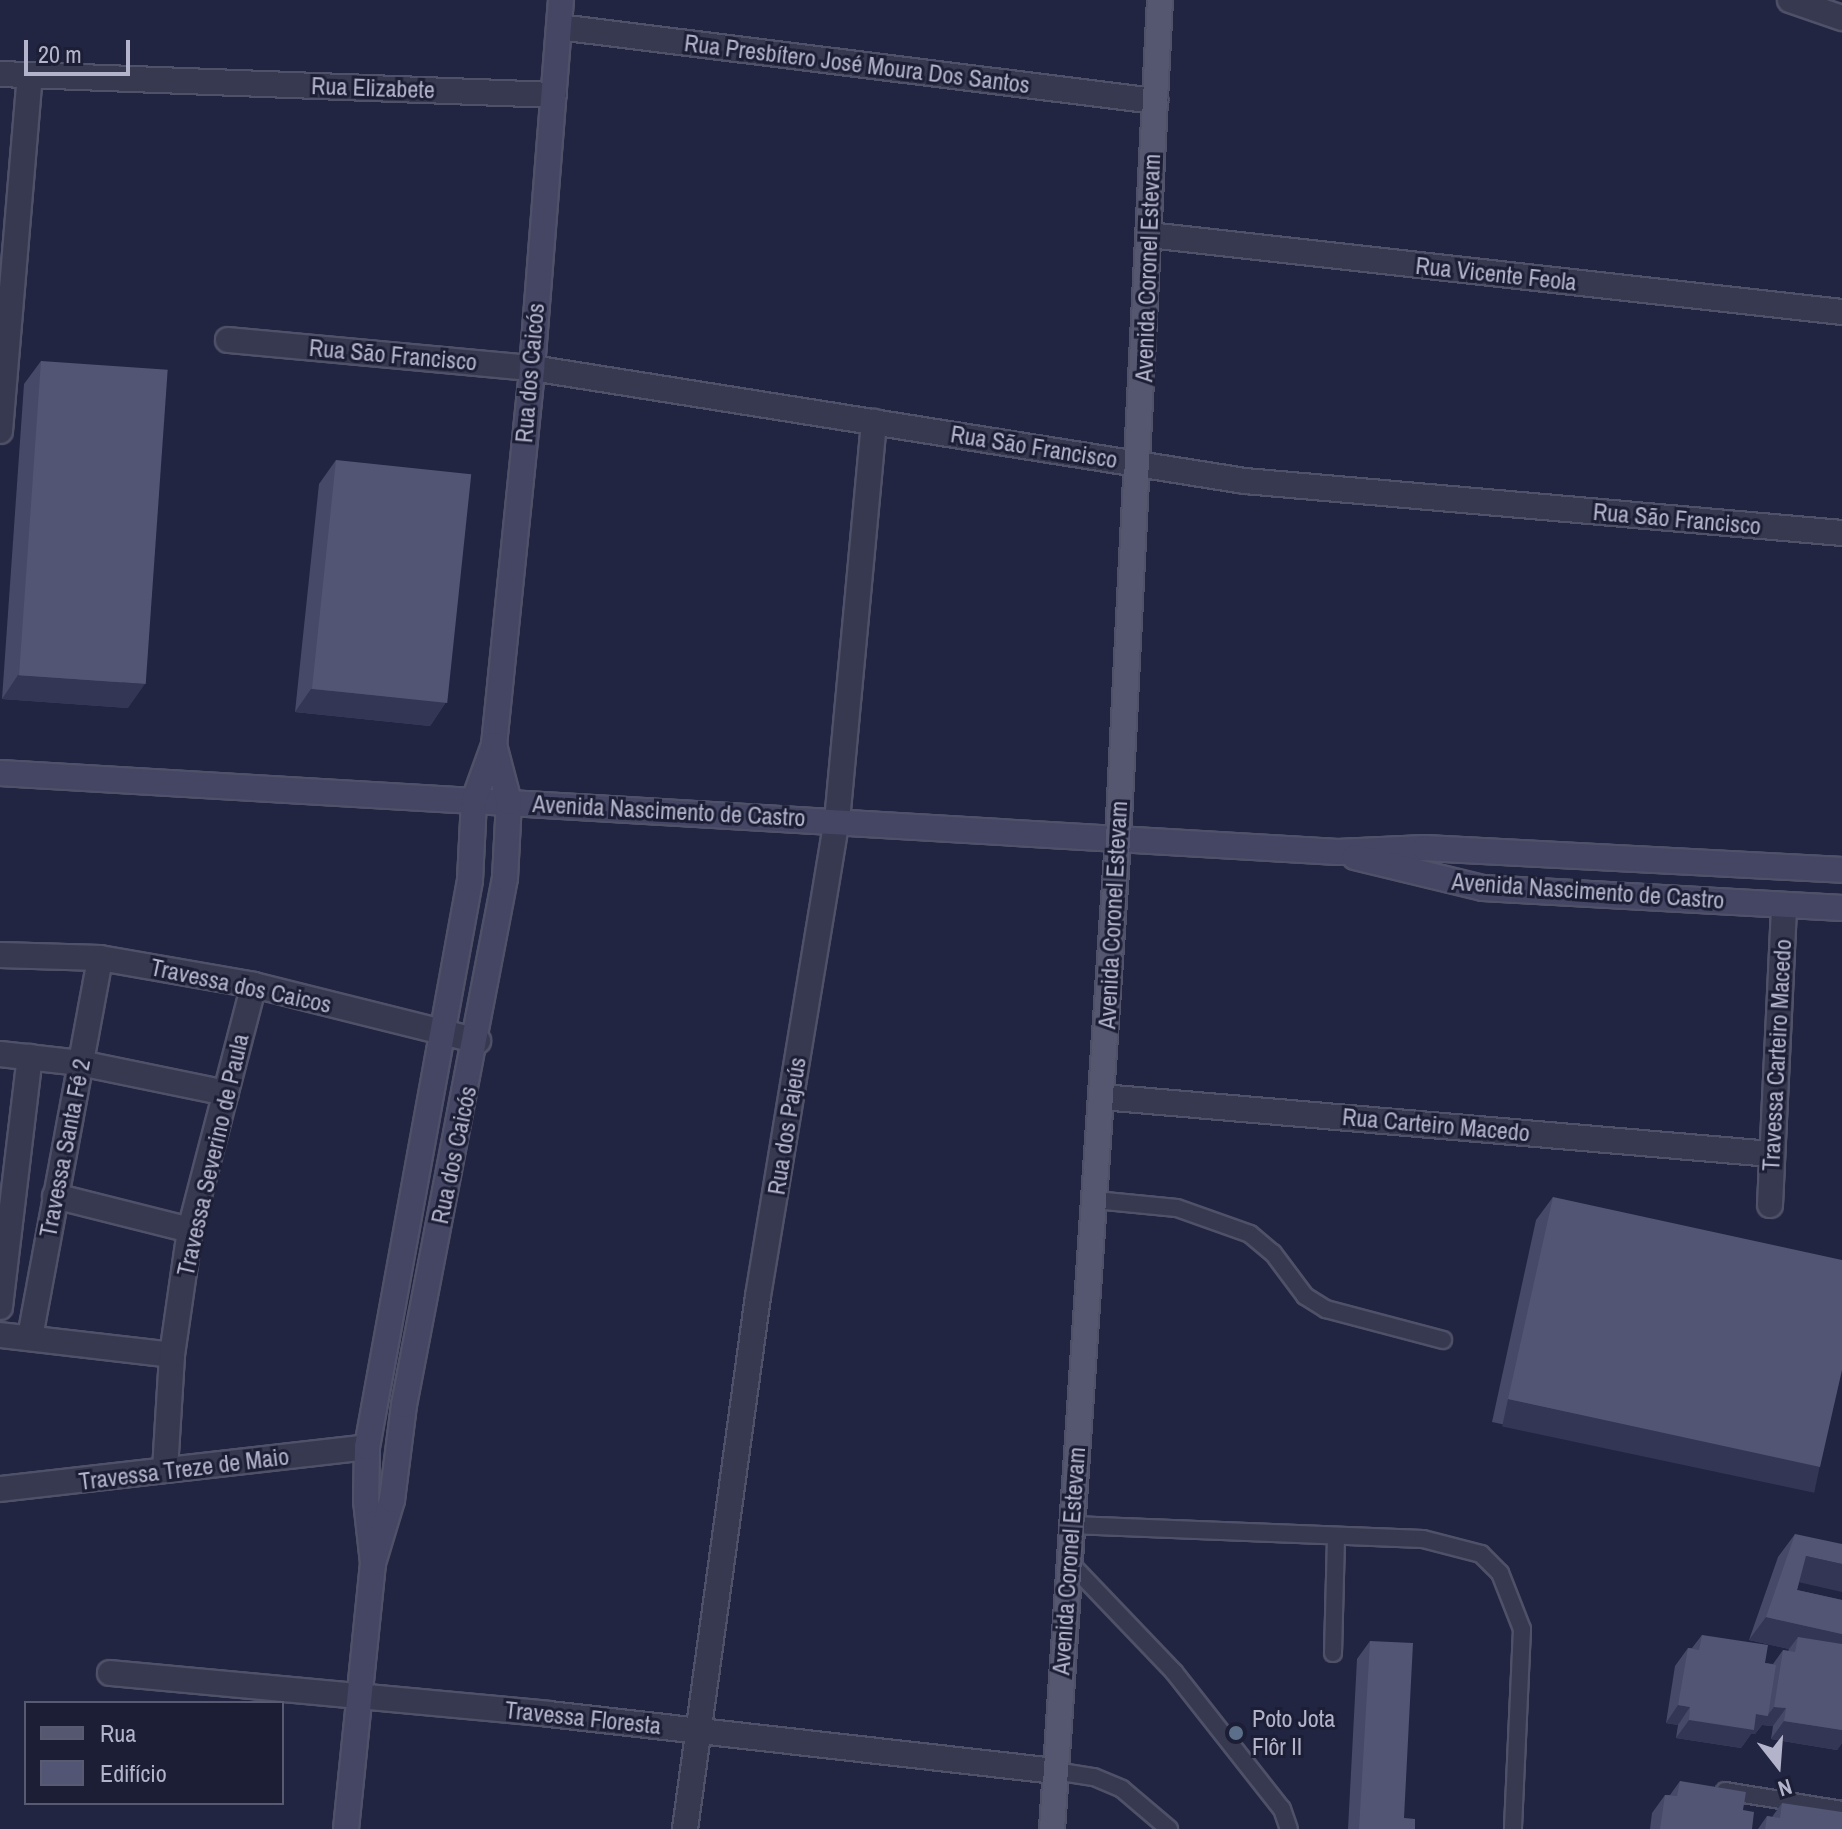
<!DOCTYPE html>
<html>
<head>
<meta charset="utf-8">
<style>
	body { margin:0 }
	#map { position:relative; width:1842px; height:1829px; overflow:hidden; background:#222541; font-family:"Archivo Narrow",sans-serif }
	div>[style] { position:absolute }
	.roads { filter:drop-shadow(2px 0 #4f5168) drop-shadow(-2px 0 #4f5168) drop-shadow(0 2px #4f5168) drop-shadow(0 -2px #4f5168) }
	.lane>* { height:16px; margin:-8px; padding:0 8px; transform-origin:8px; border-radius:8px; background:#373950 }
	.street>* { height:24px; margin:-12px; padding:0 12px; transform-origin:12px; border-radius:12px; background:#373950 }
	.secondary>* { height:24px; margin:-12px; padding:0 12px; transform-origin:12px; border-radius:12px; background:#444664 }
	.primary>* { height:24px; margin:-12px; padding:0 12px; transform-origin:12px; border-radius:12px; background:#555771 }
	.wall>* { inset:0; background:#464968 }
	.shaded-wall>* { inset:0; background:#333654; transform-origin:0 0 }
	.building>* { inset:0; background:#525573; transform-origin:0 0 }
	.dots>* { width:22px; height:22px; translate:-50% -50%; box-sizing:border-box; border:4px solid #1c1e36; border-radius:50% }
	span { translate:-50% -50%; white-space:nowrap; text-align:center; line-height:1.15; -webkit-text-stroke:6px #1c1e36; paint-order:stroke }
	.street-label { font-size:24px; color:#b3b4cb }
	.poi-label { font-size:24px; color:#b3b4cb }
	.left { translate:0 -50%; text-align:left }
	.legend { position:absolute; left:24px; top:1701px; width:260px; height:104px; box-sizing:border-box; background:#1c1e36; border:2px solid #585a72; margin:0; padding:10px 14px; list-style:none; font-size:24px; color:#b3b4cb }
	.legend li { display:flex; align-items:center; gap:16px; height:40px }
	.legend b { width:40px; border:2px solid #585a72 }
	.north { position:absolute; left:1738px; top:1725px; width:80px; height:80px; -webkit-text-stroke:6px #1c1e36; paint-order:stroke; rotate:163deg; font-size:22px; font-weight:700; line-height:32px; text-align:center; color:#b3b4cb }
	.north::after { content:''; display:block; margin:auto; width:28px; height:36px; background:#b3b4cb; clip-path:polygon(50% 0,100% 100%,50% 72%,0 100%) }
	.scale { position:absolute; left:24px; top:40px; width:106px; height:36px; box-sizing:border-box; border:4px solid #b3b4cb; border-top:0; padding-left:10px; font-size:24px; line-height:28px; white-space:nowrap; color:#b3b4cb; -webkit-text-stroke:6px #1c1e36; paint-order:stroke }
</style>
</head>
<body>
<div id="map">
	<div class="roads">
		<div class="lane">
			<div style="left:1095px;top:1200px;width:82px;rotate:5.6deg"></div>
			<div style="left:1177px;top:1208px;width:77px;rotate:19.6deg"></div>
			<div style="left:1250px;top:1234px;width:30px;rotate:40deg"></div>
			<div style="left:1273px;top:1253px;width:54px;rotate:53.3deg"></div>
			<div style="left:1305px;top:1296px;width:25px;rotate:32deg"></div>
			<div style="left:1326px;top:1309px;width:121px;rotate:14.8deg"></div>
			<div style="left:1072px;top:1525px;width:351px;rotate:2.3deg"></div>
			<div style="left:1423px;top:1539px;width:60px;rotate:14.5deg"></div>
			<div style="left:1481px;top:1554px;width:27px;rotate:45deg"></div>
			<div style="left:1500px;top:1573px;width:60px;rotate:68.6deg"></div>
			<div style="left:1522px;top:1629px;width:200px;rotate:92.6deg"></div>
			<div style="left:1069px;top:1562px;width:152px;rotate:46.3deg"></div>
			<div style="left:1174px;top:1672px;width:174px;rotate:51.8deg"></div>
			<div style="left:1282px;top:1809px;width:21px;rotate:71deg"></div>
			<div style="left:1333px;top:1653px;width:117px;rotate:-88.5deg"></div>
			<div style="left:1055px;top:1771px;width:39px;rotate:9deg"></div>
			<div style="left:1094px;top:1777px;width:30px;rotate:23deg"></div>
			<div style="left:1122px;top:1789px;width:62px;rotate:40.4deg"></div>
			<div style="left:1725px;top:1791px;width:119px;rotate:9.2deg"></div>
		</div>
		<div class="street">
			<div style="left:1790px;top:0;width:55px;rotate:19.1deg"></div>
			<div style="left:559px;top:27px;width:601px;rotate:7.08deg"></div>
			<div style="left:0;top:74px;width:554px;rotate:2.17deg"></div>
			<div style="left:1149px;top:235px;width:697px;rotate:6.34deg"></div>
			<div style="left:228px;top:340px;width:305px;rotate:5.3deg"></div>
			<div style="left:532px;top:368px;width:722px;rotate:9.01deg"></div>
			<div style="left:1245px;top:481px;width:599px;rotate:4.98deg"></div>
			<div style="left:0;top:431px;width:356px;rotate:-85.2deg"></div>
			<div style="left:0;top:955px;width:100px;rotate:1.7deg"></div>
			<div style="left:100px;top:958px;width:156px;rotate:9.9deg"></div>
			<div style="left:254px;top:985px;width:231px;rotate:14deg"></div>
			<div style="left:0;top:1054px;width:81px;rotate:6.4deg"></div>
			<div style="left:80px;top:1063px;width:149px;rotate:11.6deg"></div>
			<div style="left:1102px;top:1097px;width:671px;rotate:4.87deg"></div>
			<div style="left:55px;top:1196px;width:139px;rotate:14.1deg"></div>
			<div style="left:1770px;top:1205px;width:300px;rotate:-87.3deg"></div>
			<div style="left:0;top:1307px;width:252px;rotate:-83.2deg"></div>
			<div style="left:0;top:1335px;width:173px;rotate:6.6deg"></div>
			<div style="left:30px;top:1337px;width:385px;rotate:-79.5deg"></div>
			<div style="left:165px;top:1470px;width:115px;rotate:-86.5deg"></div>
			<div style="left:172px;top:1355px;width:126px;rotate:-81.8deg"></div>
			<div style="left:190px;top:1230px;width:253px;rotate:-75.4deg"></div>
			<div style="left:0;top:1489px;width:369px;rotate:-6.5deg"></div>
			<div style="left:110px;top:1673px;width:441px;rotate:5.3deg"></div>
			<div style="left:549px;top:1714px;width:509px;rotate:6.43deg"></div>
			<div style="left:685px;top:1829px;width:538px;rotate:-82.2deg"></div>
			<div style="left:758px;top:1296px;width:482px;rotate:-80.6deg"></div>
			<div style="left:837px;top:821px;width:401px;rotate:-84.7deg"></div>
		</div>
		<div class="secondary">
			<div style="left:0;top:773px;width:1340px;rotate:3.38deg"></div>
			<div style="left:1338px;top:852px;width:87px;rotate:-2.6deg"></div>
			<div style="left:1425px;top:848px;width:418px;rotate:3deg"></div>
			<div style="left:1355px;top:857px;width:132px;rotate:13.6deg"></div>
			<div style="left:1483px;top:888px;width:360px;rotate:3.2deg"></div>
			<div style="left:373px;top:1563px;width:62px;rotate:-96.4deg"></div>
			<div style="left:366px;top:1501px;width:54px;rotate:-88.9deg"></div>
			<div style="left:367px;top:1447px;width:576px;rotate:-79.7deg"></div>
			<div style="left:470px;top:880px;width:80px;rotate:-87.1deg"></div>
			<div style="left:474px;top:800px;width:59px;rotate:-70deg"></div>
			<div style="left:494px;top:745px;width:379px;rotate:-84.2deg"></div>
			<div style="left:532px;top:368px;width:369px;rotate:-85.5deg"></div>
			<div style="left:346px;top:1829px;width:267px;rotate:-84.2deg"></div>
			<div style="left:373px;top:1563px;width:66px;rotate:-73.2deg"></div>
			<div style="left:392px;top:1500px;width:96px;rotate:-82.8deg"></div>
			<div style="left:404px;top:1405px;width:537px;rotate:-79.15deg"></div>
			<div style="left:505px;top:878px;width:76px;rotate:-87deg"></div>
			<div style="left:509px;top:802px;width:59px;rotate:-104.7deg"></div>
		</div>
		<div class="primary">
			<div style="left:1052px;top:1829px;width:991px;rotate:-86.18deg"></div>
			<div style="left:1118px;top:840px;width:841px;rotate:-87.14deg"></div>
		</div>
	</div>
	<div class="wall">
		<div style="clip-path:polygon(41px 361px,128px 708px,2px 699px,24px 384px)"></div>
		<div style="clip-path:polygon(336px 460px,446px 702px,430px 726px,295px 712px,319px 484px)"></div>
		<div style="clip-path:polygon(1553px 1197px,1804px 1490px,1492px 1422px,1536px 1220px)"></div>
		<div style="clip-path:polygon(1795px 1534px,1799px 1582px,1797px 1590px,1842px 1600px,1842px 1743px,1837px 1750px,1771px 1739px,1773px 1726px,1762px 1725px,1755px 1734px,1751px 1734px,1741px 1748px,1676px 1738px,1678px 1725px,1666px 1723px,1675px 1666px,1688px 1648px,1692px 1648px,1702px 1635px,1765px 1663px,1773px 1664px,1783px 1650px,1788px 1651px,1789px 1649px,1749px 1640px,1778px 1557px)"></div>
		<div style="clip-path:polygon(1370px 1641px,1404px 1818px,1415px 1829px,1348px 1829px,1357px 1659px)"></div>
		<div style="clip-path:polygon(1680px 1781px,1743px 1810px,1752px 1829px,1650px 1829px,1652px 1813px,1665px 1795px,1670px 1795px)"></div>
		<div style="clip-path:polygon(1782px 1803px,1842px 1829px,1758px 1829px,1767px 1816px,1772px 1817px)"></div>
	</div>
	<div class="shaded-wall">
		<div style="clip-path:polygon(18px 675px,145px 684px,128px 708px,2px 699px)"></div>
		<div style="clip-path:polygon(311px 689px,446px 702px,430px 726px,295px 712px)"></div>
		<div style="left:1508px;top:1399px;width:319px;height:28px;rotate:12deg"></div>
		<div style="clip-path:polygon(1806px 1556px,1842px 1564px,1842px 1592px,1789px 1580px)"></div>
		<div style="clip-path:polygon(1766px 1617px,1842px 1634px,1842px 1662px,1798px 1637px,1789px 1649px,1749px 1640px)"></div>
		<div style="clip-path:polygon(1678px 1705px,1690px 1707px,1678px 1725px,1666px 1723px)"></div>
		<div style="clip-path:polygon(1774px 1707px,1786px 1708px,1773px 1726px,1762px 1725px,1755px 1734px,1751px 1734px,1741px 1748px,1676px 1738px,1689px 1720px,1756px 1714px,1767px 1716px)"></div>
		<div style="clip-path:polygon(1784px 1721px,1842px 1730px,1842px 1743px,1837px 1750px,1771px 1739px)"></div>
	</div>
	<div class="building">
		<div style="left:41px;top:361px;width:127px;height:315px;rotate:4deg"></div>
		<div style="left:336px;top:460px;width:136px;height:230px;rotate:6deg"></div>
		<div style="clip-path:polygon(1553px 1197px,1842px 1260px,1842px 1370px,1820px 1467px,1508px 1399px)"></div>
		<div style="clip-path:polygon(1795px 1534px,1842px 1544px,1842px 1564px,1806px 1556px,1797px 1590px,1842px 1600px,1842px 1634px,1766px 1617px)"></div>
		<div style="clip-path:polygon(1702px 1635px,1768px 1645px,1765px 1663px,1776px 1665px,1768px 1716px,1756px 1714px,1754px 1730px,1689px 1720px,1690px 1707px,1678px 1705px,1688px 1648px,1699px 1650px)"></div>
		<div style="clip-path:polygon(1798px 1637px,1842px 1644px,1842px 1730px,1784px 1721px,1786px 1708px,1774px 1707px,1783px 1650px,1795px 1652px)"></div>
		<div style="clip-path:polygon(1370px 1641px,1413px 1643px,1404px 1818px,1415px 1819px,1415px 1829px,1359px 1829px)"></div>
		<div style="clip-path:polygon(1680px 1781px,1746px 1792px,1743px 1810px,1754px 1812px,1752px 1829px,1660px 1829px,1665px 1795px,1677px 1796px)"></div>
		<div style="clip-path:polygon(1782px 1803px,1842px 1812px,1842px 1829px,1765px 1829px,1767px 1816px,1780px 1818px)"></div>
	</div>
	<div class="dots">
		<div style="left:1236px;top:1733px;background:#5c6f8a"></div>
	</div>
	<div class="street-label">
		<span style="left:857px;top:64px;rotate:7deg">Rua Presbítero José Moura Dos Santos</span>
		<span style="left:373px;top:88px;rotate:2deg">Rua Elizabete</span>
		<span style="left:1148px;top:268px;rotate:-88deg">Avenida Coronel Estevam</span>
		<span style="left:1496px;top:274px;rotate:6deg">Rua Vicente Feola</span>
		<span style="left:393px;top:355px;rotate:5deg">Rua São Francisco</span>
		<span style="left:530px;top:373px;rotate:-85deg">Rua dos Caicós</span>
		<span style="left:1034px;top:447px;rotate:9deg">Rua São Francisco</span>
		<span style="left:1677px;top:519px;rotate:5deg">Rua São Francisco</span>
		<span style="left:669px;top:811px;rotate:3deg">Avenida Nascimento de Castro</span>
		<span style="left:1588px;top:891px;rotate:4deg">Avenida Nascimento de Castro</span>
		<span style="left:1113px;top:915px;rotate:-87deg">Avenida Coronel Estevam</span>
		<span style="left:241px;top:986px;rotate:12deg">Travessa dos Caicos</span>
		<span style="left:1777px;top:1055px;rotate:-87deg">Travessa Carteiro Macedo</span>
		<span style="left:1436px;top:1125px;rotate:5deg">Rua Carteiro Macedo</span>
		<span style="left:787px;top:1126px;rotate:-81deg">Rua dos Pajeús</span>
		<span style="left:65px;top:1148px;rotate:-79deg">Travessa Santa Fé 2</span>
		<span style="left:213px;top:1155px;rotate:-77deg">Travessa Severino de Paula</span>
		<span style="left:454px;top:1155px;rotate:-78deg">Rua dos Caicós</span>
		<span style="left:184px;top:1469px;rotate:-7deg">Travessa Treze de Maio</span>
		<span style="left:1069px;top:1561px;rotate:-86deg">Avenida Coronel Estevam</span>
		<span style="left:583px;top:1718px;rotate:6deg">Travessa Floresta</span>
	</div>
	<div class="poi-label">
		<span class="left" style="left:1252px;top:1733px">Poto Jota<br>Flôr II</span>
	</div>
	<ul class="legend">
	<li><b style="height:10px;background:#555771"></b>Rua</li>
	<li><b style="height:22px;background:#525573"></b>Edifício</li>
	</ul>
	<div class="north">N</div>
	<div class="scale">20 m</div>
</div>
</body>
</html>
